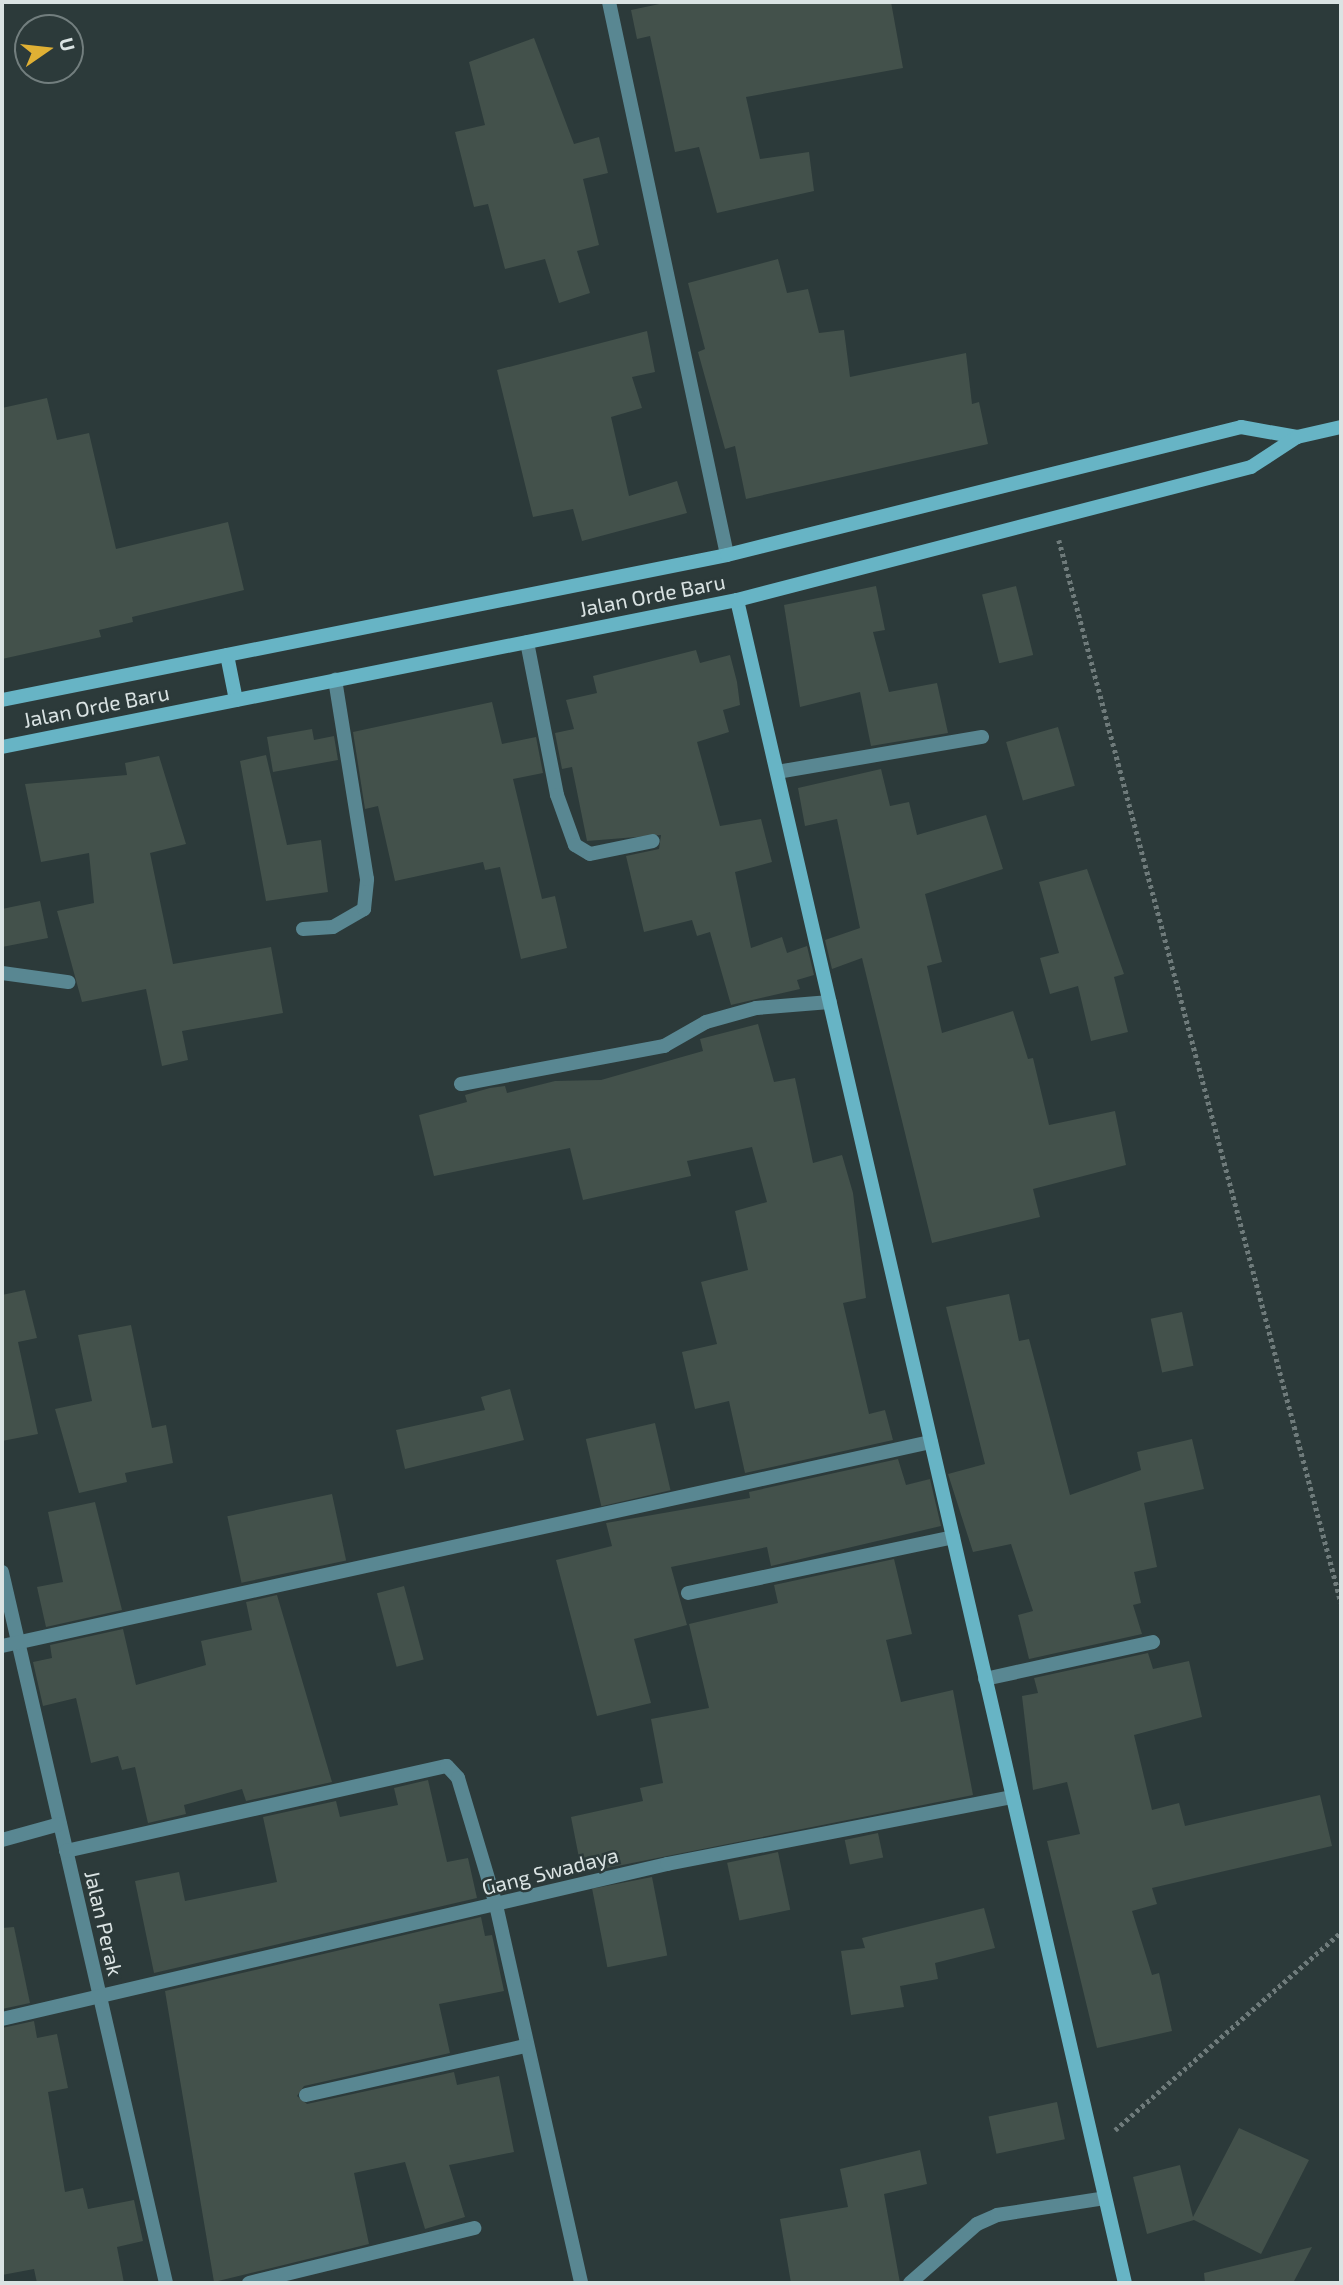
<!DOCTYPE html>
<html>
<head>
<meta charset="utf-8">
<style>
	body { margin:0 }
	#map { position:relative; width:1343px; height:2285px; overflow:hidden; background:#2c3a3a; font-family:"Exo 2",sans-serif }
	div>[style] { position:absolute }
	.building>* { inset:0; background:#43514b; transform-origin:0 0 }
	.path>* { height:4.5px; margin-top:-2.25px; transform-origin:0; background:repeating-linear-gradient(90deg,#6f7b7b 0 3.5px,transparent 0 7px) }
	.lane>* { height:14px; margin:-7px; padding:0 7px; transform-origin:7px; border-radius:7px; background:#598792 }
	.street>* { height:14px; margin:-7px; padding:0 7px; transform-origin:7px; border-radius:7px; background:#598792 }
	.secondary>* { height:14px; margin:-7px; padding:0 7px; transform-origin:7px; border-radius:7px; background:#67b4c5 }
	span { translate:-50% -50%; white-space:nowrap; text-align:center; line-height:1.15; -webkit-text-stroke:5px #2c3a3a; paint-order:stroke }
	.street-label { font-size:21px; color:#dae3e3 }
	.frame { position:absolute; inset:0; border:4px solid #dae3e3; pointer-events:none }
	.north { position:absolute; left:14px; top:14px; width:70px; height:70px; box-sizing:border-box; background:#2c3a3a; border:2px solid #727e7e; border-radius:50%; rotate:76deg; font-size:19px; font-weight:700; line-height:28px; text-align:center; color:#dae3e3 }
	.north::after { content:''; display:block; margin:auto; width:24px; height:32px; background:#e0b034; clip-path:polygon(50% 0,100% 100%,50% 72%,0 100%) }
</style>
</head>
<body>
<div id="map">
	<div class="building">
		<div style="clip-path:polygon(669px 2px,891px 2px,903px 68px,746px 97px,760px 159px,809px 152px,814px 191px,717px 213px,699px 147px,675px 152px,650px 36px,637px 39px,631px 10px)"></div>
		<div style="clip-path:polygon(534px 38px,574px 144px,599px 137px,608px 173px,583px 179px,599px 245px,577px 251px,590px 293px,559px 303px,545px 259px,505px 269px,488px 204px,474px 207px,455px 132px,485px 125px,469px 62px)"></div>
		<div style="clip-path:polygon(778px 259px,787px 293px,808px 289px,819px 333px,844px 330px,850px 377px,966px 353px,972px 404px,979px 402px,988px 444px,746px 499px,735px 446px,725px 449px,698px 352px,705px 349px,688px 283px)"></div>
		<div style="clip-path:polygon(647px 331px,655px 372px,632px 377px,642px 408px,611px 417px,629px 496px,677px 481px,687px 513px,582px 541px,573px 509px,533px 517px,497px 370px)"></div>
		<div style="clip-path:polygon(47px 398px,57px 440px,89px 433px,116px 549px,228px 522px,244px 590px,132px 617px,133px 622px,99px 630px,101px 637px,2px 659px,2px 408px)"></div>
		<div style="clip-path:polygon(876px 586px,885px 630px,873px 632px,889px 692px,937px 683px,948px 733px,871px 746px,860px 692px,800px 707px,784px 605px)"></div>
		<div style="left:1016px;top:586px;width:71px;height:35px;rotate:76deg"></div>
		<div style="clip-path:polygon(696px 650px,700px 663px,730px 655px,737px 682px,740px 705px,723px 710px,729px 732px,697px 742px,720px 826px,761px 819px,772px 862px,735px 872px,751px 948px,782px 937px,787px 953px,807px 946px,814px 975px,797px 980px,800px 989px,731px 1005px,710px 932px,697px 936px,692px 920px,644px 932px,626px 856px,659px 849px,661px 835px,587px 841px,572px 767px,562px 769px,555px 733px,574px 729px,566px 700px,597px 693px,593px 676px)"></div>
		<div style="clip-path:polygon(492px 702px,502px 744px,536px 737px,543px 773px,513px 779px,542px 899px,555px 896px,567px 948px,521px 959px,500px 867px,485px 870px,483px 862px,395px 881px,378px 806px,365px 809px,353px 732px)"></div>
		<div style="left:1058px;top:727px;width:61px;height:54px;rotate:74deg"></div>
		<div style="clip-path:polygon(312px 729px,314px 740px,334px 736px,338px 760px,273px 772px,267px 737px)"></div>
		<div style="clip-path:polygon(266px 755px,287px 845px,321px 840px,328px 892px,266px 901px,240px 761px)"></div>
		<div style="clip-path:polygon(159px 756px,186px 844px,150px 853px,173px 964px,271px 947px,283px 1013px,182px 1031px,188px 1060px,162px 1066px,146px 989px,82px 1002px,57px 911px,94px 903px,89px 853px,41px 862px,25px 784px,127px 775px,125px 763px)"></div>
		<div style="clip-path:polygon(881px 769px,890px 806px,909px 802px,917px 835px,986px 815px,1003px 869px,925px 894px,942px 962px,927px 966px,942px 1033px,1013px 1011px,1028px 1059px,1033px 1058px,1049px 1125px,1115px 1111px,1126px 1165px,1033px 1189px,1040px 1217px,932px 1243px,862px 958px,832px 969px,825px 940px,860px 928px,837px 819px,805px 826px,798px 788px)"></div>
		<div style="clip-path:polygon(1087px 869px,1124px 974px,1114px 977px,1128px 1032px,1091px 1041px,1078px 986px,1050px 994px,1040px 958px,1059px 953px,1039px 882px)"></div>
		<div style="clip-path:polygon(40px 901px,48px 938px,2px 947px,2px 909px)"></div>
		<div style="clip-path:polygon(758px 1024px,774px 1082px,795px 1078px,813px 1163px,842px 1155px,853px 1193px,866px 1298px,843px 1303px,869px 1414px,885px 1410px,893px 1440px,745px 1473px,729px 1401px,695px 1409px,682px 1352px,717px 1344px,701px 1282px,748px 1270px,735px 1211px,767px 1202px,752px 1147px,687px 1161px,691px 1176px,583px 1200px,570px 1148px,434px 1176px,419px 1115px,467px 1102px,465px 1095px,490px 1088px,505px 1086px,507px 1093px,555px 1081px,601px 1080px,703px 1051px,700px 1039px)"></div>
		<div style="clip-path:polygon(25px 1290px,37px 1338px,18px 1342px,38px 1434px,2px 1441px,2px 1295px)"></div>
		<div style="clip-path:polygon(1009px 1294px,1019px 1341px,1029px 1339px,1070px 1495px,1141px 1470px,1137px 1452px,1192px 1439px,1204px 1489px,1144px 1503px,1157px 1567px,1134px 1572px,1141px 1603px,1133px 1605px,1142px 1634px,1029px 1659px,1018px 1615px,1033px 1611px,1011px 1544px,973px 1552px,948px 1474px,985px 1464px,946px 1307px)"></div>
		<div style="left:1182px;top:1312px;width:55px;height:32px;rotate:78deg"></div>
		<div style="clip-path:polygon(131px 1325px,152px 1428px,166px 1425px,173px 1463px,125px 1473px,127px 1482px,79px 1493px,55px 1409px,92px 1401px,78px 1335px)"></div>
		<div style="clip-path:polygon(510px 1389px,524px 1440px,405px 1469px,396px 1430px,485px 1410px,481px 1397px)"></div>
		<div style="left:655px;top:1423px;width:69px;height:71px;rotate:77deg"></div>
		<div style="clip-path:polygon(898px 1459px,906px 1485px,930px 1479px,941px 1526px,771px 1566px,767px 1547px,671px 1567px,687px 1625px,634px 1639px,651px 1703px,597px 1716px,556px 1560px,612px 1546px,606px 1523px,750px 1498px,749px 1492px)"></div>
		<div style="left:332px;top:1494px;width:68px;height:107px;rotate:78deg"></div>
		<div style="clip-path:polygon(95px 1502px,122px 1610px,46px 1627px,37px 1587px,63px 1582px,48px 1512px)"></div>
		<div style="clip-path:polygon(894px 1559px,912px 1634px,886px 1640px,901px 1702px,953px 1690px,973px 1795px,582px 1873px,571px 1817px,643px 1801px,640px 1788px,663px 1783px,651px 1719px,709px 1708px,689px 1624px,778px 1603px,774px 1585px)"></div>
		<div style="left:404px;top:1586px;width:76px;height:28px;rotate:75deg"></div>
		<div style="clip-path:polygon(277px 1595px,332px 1782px,246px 1801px,242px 1789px,184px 1805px,186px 1814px,148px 1823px,135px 1767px,122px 1770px,118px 1756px,91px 1763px,76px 1698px,43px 1706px,33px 1662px,52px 1658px,50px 1645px,123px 1629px,136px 1685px,206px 1665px,201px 1641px,252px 1630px,246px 1602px)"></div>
		<div style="clip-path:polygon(1148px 1653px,1153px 1669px,1189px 1661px,1202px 1717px,1134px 1735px,1152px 1810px,1179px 1803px,1185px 1826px,1320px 1795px,1332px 1846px,1152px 1888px,1157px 1904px,1132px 1911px,1152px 1975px,1159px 1973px,1172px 2031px,1097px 2048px,1047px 1841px,1080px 1834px,1067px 1782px,1033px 1790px,1022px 1696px,1038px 1693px,1034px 1678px)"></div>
		<div style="clip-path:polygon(428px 1780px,447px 1862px,468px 1858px,477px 1898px,154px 1973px,135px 1881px,179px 1872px,185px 1901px,277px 1882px,263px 1817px,336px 1801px,340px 1817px,398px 1805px,394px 1788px)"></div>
		<div style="left:878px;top:1833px;width:25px;height:34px;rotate:78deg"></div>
		<div style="left:778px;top:1852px;width:59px;height:52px;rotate:78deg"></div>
		<div style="left:652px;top:1877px;width:80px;height:61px;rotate:79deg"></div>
		<div style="clip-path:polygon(984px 1908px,995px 1948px,935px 1963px,938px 1979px,900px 1986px,904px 2007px,851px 2015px,841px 1951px,865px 1948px,862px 1938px)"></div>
		<div style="clip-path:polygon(481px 1917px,485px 1936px,492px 1935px,504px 1991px,439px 2004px,450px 2053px,304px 2086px,297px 2096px,307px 2104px,454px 2072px,457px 2085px,499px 2076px,514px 2152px,449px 2165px,465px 2217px,425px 2229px,405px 2162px,354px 2173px,369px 2244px,214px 2282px,165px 1991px)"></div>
		<div style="clip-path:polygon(14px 1927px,30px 2003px,2px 2009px,2px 1928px)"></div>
		<div style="clip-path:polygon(34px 2021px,37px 2038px,57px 2034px,68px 2088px,48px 2092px,65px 2192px,83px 2188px,88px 2209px,134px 2200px,143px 2241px,117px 2247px,124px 2283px,37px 2283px,34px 2269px,2px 2275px,2px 2028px)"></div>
		<div style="left:1057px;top:2102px;width:38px;height:70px;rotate:78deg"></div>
		<div style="clip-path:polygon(1239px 2128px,1309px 2160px,1261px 2254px,1194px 2220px,1147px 2234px,1133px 2177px,1180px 2165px,1193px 2217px)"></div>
		<div style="clip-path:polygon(920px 2150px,927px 2184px,884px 2194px,900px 2283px,791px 2283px,780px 2219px,848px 2207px,840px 2169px)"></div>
		<div style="clip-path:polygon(1312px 2247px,1293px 2283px,1205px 2283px,1204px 2273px)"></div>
	</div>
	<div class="path">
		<div style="left:1059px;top:540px;width:1099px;rotate:75.13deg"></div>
		<div style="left:1115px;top:2130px;width:300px;rotate:-41.2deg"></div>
	</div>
	<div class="lane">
		<div style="left:688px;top:1593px;width:271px;rotate:-11.9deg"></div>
		<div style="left:910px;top:2283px;width:89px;rotate:-41.4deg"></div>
		<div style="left:977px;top:2224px;width:22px;rotate:-24deg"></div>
		<div style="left:997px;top:2215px;width:109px;rotate:-8.9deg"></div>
	</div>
	<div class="street">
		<div style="left:609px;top:2px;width:565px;rotate:77.95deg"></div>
		<div style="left:527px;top:642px;width:156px;rotate:78.9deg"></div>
		<div style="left:557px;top:795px;width:53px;rotate:70.2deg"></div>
		<div style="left:575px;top:845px;width:17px;rotate:31deg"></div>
		<div style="left:590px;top:854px;width:64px;rotate:-11.7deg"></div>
		<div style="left:777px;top:772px;width:208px;rotate:-9.7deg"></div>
		<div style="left:303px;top:929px;width:30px;rotate:-4deg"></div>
		<div style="left:333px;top:927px;width:36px;rotate:-30deg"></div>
		<div style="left:364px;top:909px;width:30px;rotate:-84deg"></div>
		<div style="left:367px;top:879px;width:202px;rotate:-99.1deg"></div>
		<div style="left:2px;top:973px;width:67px;rotate:7.8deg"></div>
		<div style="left:461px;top:1084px;width:207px;rotate:-10.6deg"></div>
		<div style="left:664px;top:1046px;width:48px;rotate:-29.7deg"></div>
		<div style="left:706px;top:1022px;width:52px;rotate:-15.6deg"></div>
		<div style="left:756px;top:1008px;width:74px;rotate:-4.6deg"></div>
		<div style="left:2px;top:1572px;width:730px;rotate:77.01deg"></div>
		<div style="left:2px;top:1646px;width:951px;rotate:-12.39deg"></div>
		<div style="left:985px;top:1679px;width:172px;rotate:-12.4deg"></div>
		<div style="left:2px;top:1840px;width:60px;rotate:-15.4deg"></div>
		<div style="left:66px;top:1851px;width:390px;rotate:-12.6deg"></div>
		<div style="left:447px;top:1766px;width:16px;rotate:47deg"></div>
		<div style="left:458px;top:1778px;width:133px;rotate:73.3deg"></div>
		<div style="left:496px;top:1905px;width:387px;rotate:77.3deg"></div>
		<div style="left:2px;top:2019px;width:683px;rotate:-13.12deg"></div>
		<div style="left:667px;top:1864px;width:352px;rotate:-11deg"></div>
		<div style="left:306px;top:2095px;width:225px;rotate:-12.6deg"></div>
		<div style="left:249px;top:2283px;width:232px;rotate:-13.7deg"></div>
	</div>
	<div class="secondary">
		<div style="left:737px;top:600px;width:1727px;rotate:77.02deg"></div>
		<div style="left:227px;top:655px;width:46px;rotate:78.7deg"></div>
		<div style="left:2px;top:700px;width:739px;rotate:-11.31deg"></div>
		<div style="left:727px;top:555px;width:530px;rotate:-13.98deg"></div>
		<div style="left:1241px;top:427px;width:57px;rotate:10.1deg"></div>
		<div style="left:2px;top:747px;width:750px;rotate:-11.31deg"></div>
		<div style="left:737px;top:600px;width:531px;rotate:-14.51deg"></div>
		<div style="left:1251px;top:467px;width:55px;rotate:-33.1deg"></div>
		<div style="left:1297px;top:437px;width:45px;rotate:-12.8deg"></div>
	</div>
	<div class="street-label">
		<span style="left:652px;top:595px;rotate:-11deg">Jalan Orde Baru</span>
		<span style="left:96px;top:706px;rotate:-11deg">Jalan Orde Baru</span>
		<span style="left:550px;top:1871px;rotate:-14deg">Gang Swadaya</span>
		<span style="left:104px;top:1923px;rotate:77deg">Jalan Perak</span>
	</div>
	<div class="frame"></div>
	<div class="north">U</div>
</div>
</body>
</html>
